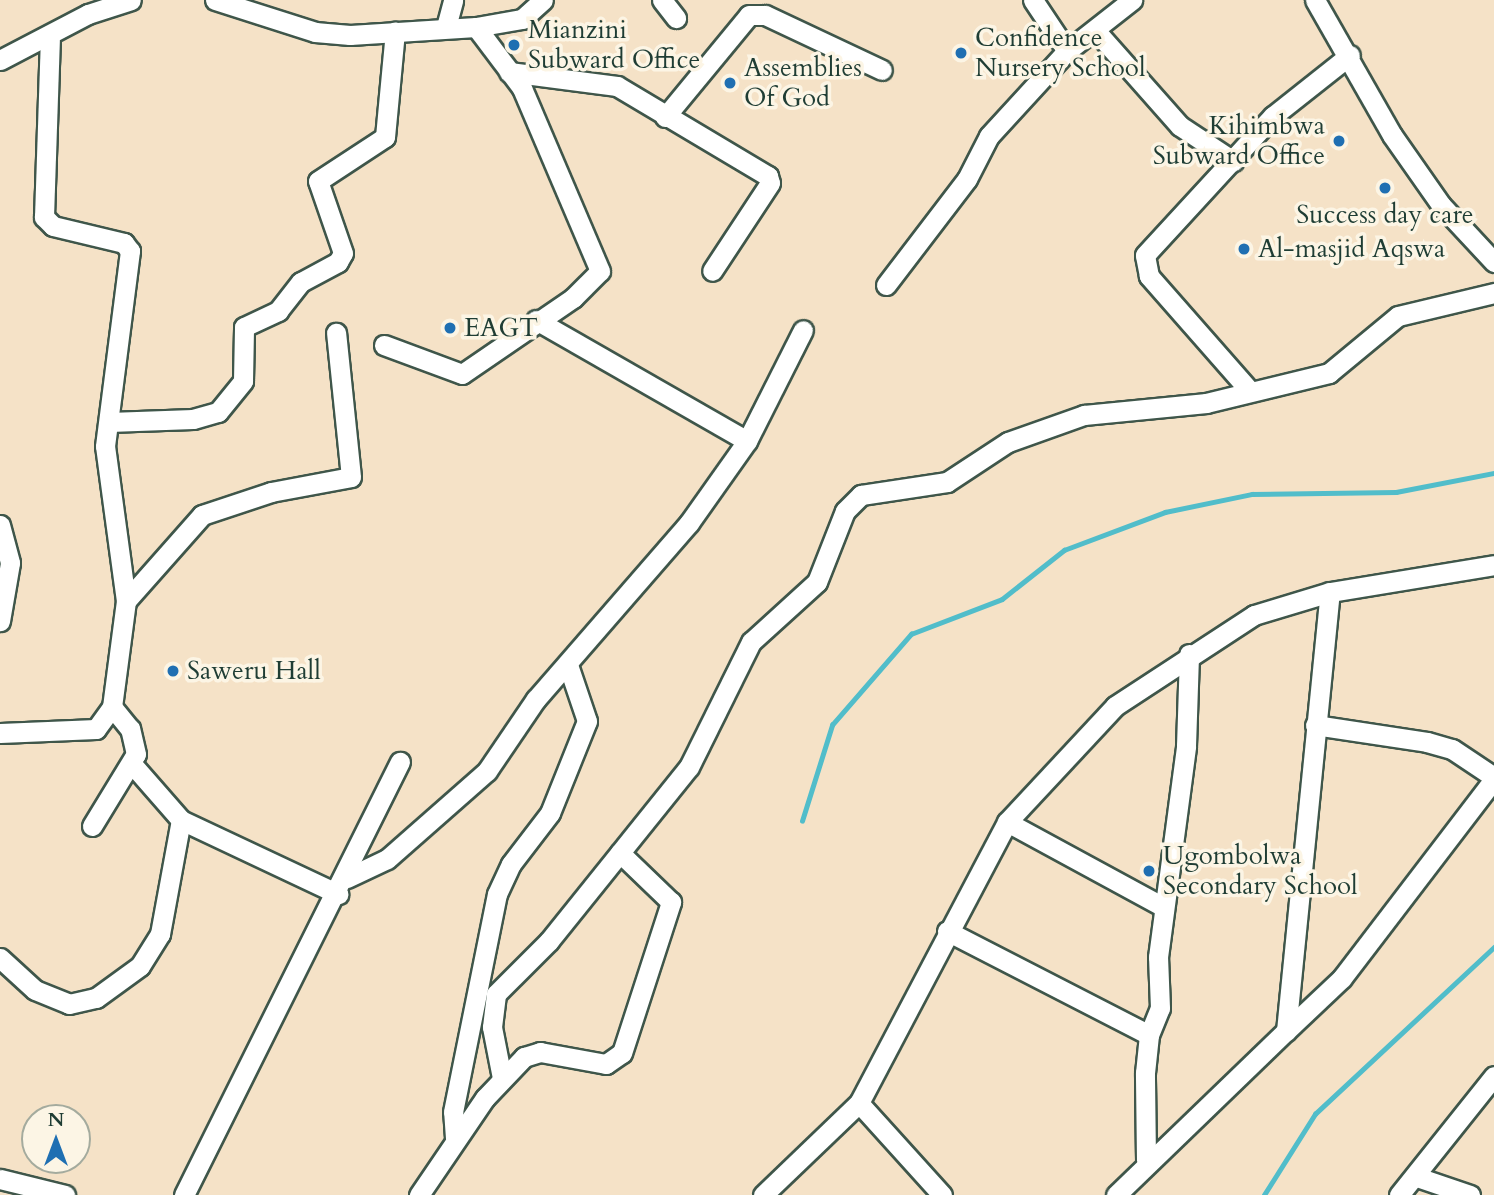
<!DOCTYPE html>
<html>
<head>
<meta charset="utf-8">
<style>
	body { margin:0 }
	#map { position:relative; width:1494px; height:1195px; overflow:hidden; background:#f5e2c7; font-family:Cardo,serif }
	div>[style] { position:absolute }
	.stream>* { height:4.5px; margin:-2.25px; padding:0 2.25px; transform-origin:2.25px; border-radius:2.25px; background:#51bdca }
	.roads { filter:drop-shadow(2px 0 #3f564a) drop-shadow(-2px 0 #3f564a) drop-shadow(0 2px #3f564a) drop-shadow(0 -2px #3f564a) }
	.minor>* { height:19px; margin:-9.5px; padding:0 9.5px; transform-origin:9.5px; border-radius:9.5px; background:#fff }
	.dots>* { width:19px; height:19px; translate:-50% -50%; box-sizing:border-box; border:4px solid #fcf5e5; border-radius:50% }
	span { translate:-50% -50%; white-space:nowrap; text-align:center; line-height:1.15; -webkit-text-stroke:7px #fcf5e5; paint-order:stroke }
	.poi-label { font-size:26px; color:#1f3d34 }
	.left { translate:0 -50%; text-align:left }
	.right { translate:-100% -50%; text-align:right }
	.north { position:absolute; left:21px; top:1104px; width:70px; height:70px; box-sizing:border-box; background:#fcf5e5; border:2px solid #a4ab9e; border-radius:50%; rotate:0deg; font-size:19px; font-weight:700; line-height:28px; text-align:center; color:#1f3d34 }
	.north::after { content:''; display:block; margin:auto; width:24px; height:32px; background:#1f6fb2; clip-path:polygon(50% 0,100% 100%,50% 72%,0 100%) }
</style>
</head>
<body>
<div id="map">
	<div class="stream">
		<div style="left:802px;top:821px;width:101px;rotate:-72.6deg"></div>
		<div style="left:832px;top:725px;width:121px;rotate:-49deg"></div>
		<div style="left:911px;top:634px;width:97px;rotate:-21deg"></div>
		<div style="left:1002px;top:599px;width:79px;rotate:-38.3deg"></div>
		<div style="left:1064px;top:550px;width:108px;rotate:-20.6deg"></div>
		<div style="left:1165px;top:512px;width:89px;rotate:-11.7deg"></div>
		<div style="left:1252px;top:494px;width:144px;rotate:-0.8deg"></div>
		<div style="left:1396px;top:492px;width:100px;rotate:-11deg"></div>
		<div style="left:1264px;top:1195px;width:96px;rotate:-57.8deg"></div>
		<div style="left:1315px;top:1114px;width:245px;rotate:-43deg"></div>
	</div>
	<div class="roads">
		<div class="minor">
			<div style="left:215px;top:0;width:105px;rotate:17.7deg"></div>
			<div style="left:315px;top:32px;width:35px;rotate:5deg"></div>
			<div style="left:350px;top:35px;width:126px;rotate:-3.6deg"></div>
			<div style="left:476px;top:27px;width:47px;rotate:-9.9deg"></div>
			<div style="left:522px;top:19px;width:28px;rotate:-42deg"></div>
			<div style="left:662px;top:0;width:23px;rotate:52deg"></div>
			<div style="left:1033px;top:0;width:61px;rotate:56.3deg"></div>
			<div style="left:1315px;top:0;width:155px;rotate:60.3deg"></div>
			<div style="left:1392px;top:135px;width:85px;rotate:55deg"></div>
			<div style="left:1441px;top:205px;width:78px;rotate:47.1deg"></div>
			<div style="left:446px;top:27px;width:28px;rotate:-75deg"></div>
			<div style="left:1095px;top:30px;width:128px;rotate:48.5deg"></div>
			<div style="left:1180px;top:126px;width:64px;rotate:33.4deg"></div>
			<div style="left:0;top:60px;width:99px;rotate:-27.6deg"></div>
			<div style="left:88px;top:14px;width:45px;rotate:-18deg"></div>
			<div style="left:509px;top:72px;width:109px;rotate:7.4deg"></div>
			<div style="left:617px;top:86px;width:176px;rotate:30.8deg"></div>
			<div style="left:768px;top:176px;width:7px;rotate:74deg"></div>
			<div style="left:770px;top:183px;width:105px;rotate:123.4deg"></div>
			<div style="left:665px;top:117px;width:132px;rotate:-50.5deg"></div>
			<div style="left:749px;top:15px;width:16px"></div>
			<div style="left:765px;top:15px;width:129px;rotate:25.2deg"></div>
			<div style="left:886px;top:285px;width:133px;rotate:-52.6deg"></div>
			<div style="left:967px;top:179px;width:48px;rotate:-62.9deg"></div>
			<div style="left:989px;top:136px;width:115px;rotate:-47.5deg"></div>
			<div style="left:1067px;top:51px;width:83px;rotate:-38.1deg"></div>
			<div style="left:536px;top:320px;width:243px;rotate:29.8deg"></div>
			<div style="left:384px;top:345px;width:83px;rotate:20.4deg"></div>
			<div style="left:462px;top:374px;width:135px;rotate:-34.4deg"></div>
			<div style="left:573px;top:298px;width:38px;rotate:-45deg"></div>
			<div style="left:600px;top:271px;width:199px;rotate:-113.1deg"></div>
			<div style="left:522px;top:88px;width:76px;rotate:-127deg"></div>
			<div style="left:1249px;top:390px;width:152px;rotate:-131.3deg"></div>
			<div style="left:1149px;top:276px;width:21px;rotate:-101deg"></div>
			<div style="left:1145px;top:255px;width:189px;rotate:-47.4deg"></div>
			<div style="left:1273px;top:116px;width:98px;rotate:-38.4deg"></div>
			<div style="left:109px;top:422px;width:84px;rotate:-2deg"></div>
			<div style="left:193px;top:419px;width:26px;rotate:-16deg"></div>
			<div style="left:218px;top:412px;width:40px;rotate:-51deg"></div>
			<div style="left:243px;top:381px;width:54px;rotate:-88.9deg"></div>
			<div style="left:244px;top:327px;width:38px;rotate:-25deg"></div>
			<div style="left:278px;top:311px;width:37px;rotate:-52deg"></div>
			<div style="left:301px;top:282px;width:42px;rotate:-28.4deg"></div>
			<div style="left:338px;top:262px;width:10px;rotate:-61deg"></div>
			<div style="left:343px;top:253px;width:76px;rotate:-109.1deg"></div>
			<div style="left:318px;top:181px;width:80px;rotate:-33.3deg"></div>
			<div style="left:385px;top:137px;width:106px;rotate:-84.6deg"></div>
			<div style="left:0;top:525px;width:39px;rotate:75deg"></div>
			<div style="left:10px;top:563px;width:59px;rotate:99.8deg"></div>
			<div style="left:126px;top:601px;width:115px;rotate:-48.5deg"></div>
			<div style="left:202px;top:515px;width:73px;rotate:-18.4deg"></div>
			<div style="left:271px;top:492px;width:81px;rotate:-10.6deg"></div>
			<div style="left:351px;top:477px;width:145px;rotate:-95.9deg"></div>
			<div style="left:1315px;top:725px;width:113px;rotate:8.6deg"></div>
			<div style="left:1427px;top:742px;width:26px;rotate:16deg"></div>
			<div style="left:1452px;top:749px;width:50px;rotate:33.7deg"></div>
			<div style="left:0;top:733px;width:96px;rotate:-2.4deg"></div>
			<div style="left:96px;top:729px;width:27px;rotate:-54deg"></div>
			<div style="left:112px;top:707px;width:107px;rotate:-82.5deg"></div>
			<div style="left:126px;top:601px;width:156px;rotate:-97.7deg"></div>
			<div style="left:105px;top:446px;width:197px;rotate:-82.7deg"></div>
			<div style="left:130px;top:251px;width:10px;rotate:-127deg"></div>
			<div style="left:124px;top:243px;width:73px;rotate:-166.5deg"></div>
			<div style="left:53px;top:226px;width:13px;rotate:-135deg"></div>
			<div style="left:44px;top:217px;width:177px;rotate:-88.1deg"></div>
			<div style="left:181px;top:820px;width:174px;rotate:25.2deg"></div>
			<div style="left:1007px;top:822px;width:176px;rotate:28.5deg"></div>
			<div style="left:92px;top:826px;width:84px;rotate:-58.6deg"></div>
			<div style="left:136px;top:754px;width:26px;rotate:-103deg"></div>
			<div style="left:130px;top:729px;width:28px;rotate:-129deg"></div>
			<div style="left:347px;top:878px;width:44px;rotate:-25.4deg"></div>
			<div style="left:387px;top:859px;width:133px;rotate:-41.3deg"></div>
			<div style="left:487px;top:771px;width:87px;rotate:-55.8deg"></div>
			<div style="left:536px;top:699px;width:233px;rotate:-49deg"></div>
			<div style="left:689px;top:523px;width:100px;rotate:-54.7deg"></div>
			<div style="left:747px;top:441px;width:124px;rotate:-63.2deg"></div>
			<div style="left:947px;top:931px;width:227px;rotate:27.2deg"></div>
			<div style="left:0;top:958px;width:47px;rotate:42.4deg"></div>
			<div style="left:35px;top:990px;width:37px;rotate:22deg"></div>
			<div style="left:69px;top:1004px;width:28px;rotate:-13deg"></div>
			<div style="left:96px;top:998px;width:54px;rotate:-36deg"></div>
			<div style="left:140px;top:966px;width:38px;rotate:-58deg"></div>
			<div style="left:160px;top:934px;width:116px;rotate:-79.6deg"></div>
			<div style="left:181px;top:820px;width:74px;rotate:-131.2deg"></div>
			<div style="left:1286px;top:1031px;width:77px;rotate:-43.4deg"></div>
			<div style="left:1342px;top:978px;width:250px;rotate:-52.6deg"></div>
			<div style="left:502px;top:1078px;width:52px;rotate:-101.1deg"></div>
			<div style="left:492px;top:1027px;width:33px;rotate:-83deg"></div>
			<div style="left:496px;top:994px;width:75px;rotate:-45deg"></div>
			<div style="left:549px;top:941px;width:223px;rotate:-51.2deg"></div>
			<div style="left:689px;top:767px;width:140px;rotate:-63.6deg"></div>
			<div style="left:751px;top:642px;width:89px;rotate:-42.3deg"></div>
			<div style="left:817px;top:582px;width:76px;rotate:-68.5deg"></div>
			<div style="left:845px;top:511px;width:23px;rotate:-45deg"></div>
			<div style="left:861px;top:495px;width:87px;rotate:-8.6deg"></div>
			<div style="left:947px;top:482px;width:73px;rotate:-33.3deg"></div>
			<div style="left:1008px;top:442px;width:81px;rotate:-19.6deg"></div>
			<div style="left:1084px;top:415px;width:123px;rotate:-5.6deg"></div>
			<div style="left:1206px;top:403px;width:127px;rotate:-13.7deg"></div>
			<div style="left:1329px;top:373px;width:89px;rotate:-39.6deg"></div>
			<div style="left:1398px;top:316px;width:99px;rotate:-13.5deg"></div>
			<div style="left:859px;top:1103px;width:124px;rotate:47.9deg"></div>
			<div style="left:455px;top:1138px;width:26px;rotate:-94deg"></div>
			<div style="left:453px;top:1112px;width:222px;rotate:-78.6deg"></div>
			<div style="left:497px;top:894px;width:33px;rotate:-65deg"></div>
			<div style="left:511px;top:864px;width:64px;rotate:-52.6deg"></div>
			<div style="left:550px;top:813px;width:99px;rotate:-68.1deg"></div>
			<div style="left:587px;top:721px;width:59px;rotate:-108.7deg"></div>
			<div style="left:1146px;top:1160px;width:87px;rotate:-90.7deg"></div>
			<div style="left:1145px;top:1073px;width:38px;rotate:-84deg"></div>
			<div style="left:1149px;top:1035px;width:29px;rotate:-68deg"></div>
			<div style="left:1160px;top:1008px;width:51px;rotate:-92.2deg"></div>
			<div style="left:1158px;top:957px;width:213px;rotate:-82.4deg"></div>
			<div style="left:1186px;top:746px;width:92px;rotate:-88.1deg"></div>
			<div style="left:1417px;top:1177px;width:56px;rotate:18.8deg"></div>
			<div style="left:0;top:1179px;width:67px;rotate:13.8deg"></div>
			<div style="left:184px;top:1195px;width:484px;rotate:-63.5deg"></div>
			<div style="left:419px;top:1195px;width:117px;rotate:-55.8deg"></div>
			<div style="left:485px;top:1098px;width:57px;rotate:-46.4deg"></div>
			<div style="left:524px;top:1057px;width:17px;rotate:-17deg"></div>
			<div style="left:540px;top:1052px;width:67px;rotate:10.3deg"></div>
			<div style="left:606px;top:1064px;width:19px;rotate:-35deg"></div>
			<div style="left:622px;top:1053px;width:159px;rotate:-72deg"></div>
			<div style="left:671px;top:902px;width:71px;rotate:-136.1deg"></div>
			<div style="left:763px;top:1195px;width:133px;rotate:-43.8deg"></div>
			<div style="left:859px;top:1103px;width:318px;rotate:-62.2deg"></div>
			<div style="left:1007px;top:822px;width:158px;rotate:-47deg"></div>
			<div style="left:1115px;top:706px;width:166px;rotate:-33.2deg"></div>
			<div style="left:1254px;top:615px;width:79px;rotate:-16.8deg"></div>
			<div style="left:1330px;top:592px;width:166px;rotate:-9.3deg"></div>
			<div style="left:1116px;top:1195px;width:236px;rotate:-44deg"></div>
			<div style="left:1286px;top:1031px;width:441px;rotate:-84.3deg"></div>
			<div style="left:1399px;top:1195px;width:152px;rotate:-51.4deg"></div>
		</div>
	</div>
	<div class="dots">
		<div style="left:514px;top:45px;background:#1f6fb2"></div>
		<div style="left:961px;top:53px;background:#1f6fb2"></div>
		<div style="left:730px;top:83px;background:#1f6fb2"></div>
		<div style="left:1339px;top:141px;background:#1f6fb2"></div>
		<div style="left:1385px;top:188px;background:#1f6fb2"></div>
		<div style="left:1244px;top:249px;background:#1f6fb2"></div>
		<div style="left:450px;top:328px;background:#1f6fb2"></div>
		<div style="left:173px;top:671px;background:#1f6fb2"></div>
		<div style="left:1149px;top:871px;background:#1f6fb2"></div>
	</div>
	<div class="poi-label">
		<span class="left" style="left:528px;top:45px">Mianzini<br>Subward Office</span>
		<span class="left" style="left:975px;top:53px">Confidence<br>Nursery School</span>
		<span class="left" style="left:744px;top:83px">Assemblies<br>Of God</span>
		<span class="right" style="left:1325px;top:141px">Kihimbwa<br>Subward Office</span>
		<span style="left:1385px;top:215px">Success day care</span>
		<span class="left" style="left:1258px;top:249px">Al-masjid Aqswa</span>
		<span class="left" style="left:464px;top:328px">EAGT</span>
		<span class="left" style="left:187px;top:671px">Saweru Hall</span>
		<span class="left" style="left:1163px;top:871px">Ugombolwa<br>Secondary School</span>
	</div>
	<div class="north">N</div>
</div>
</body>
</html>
